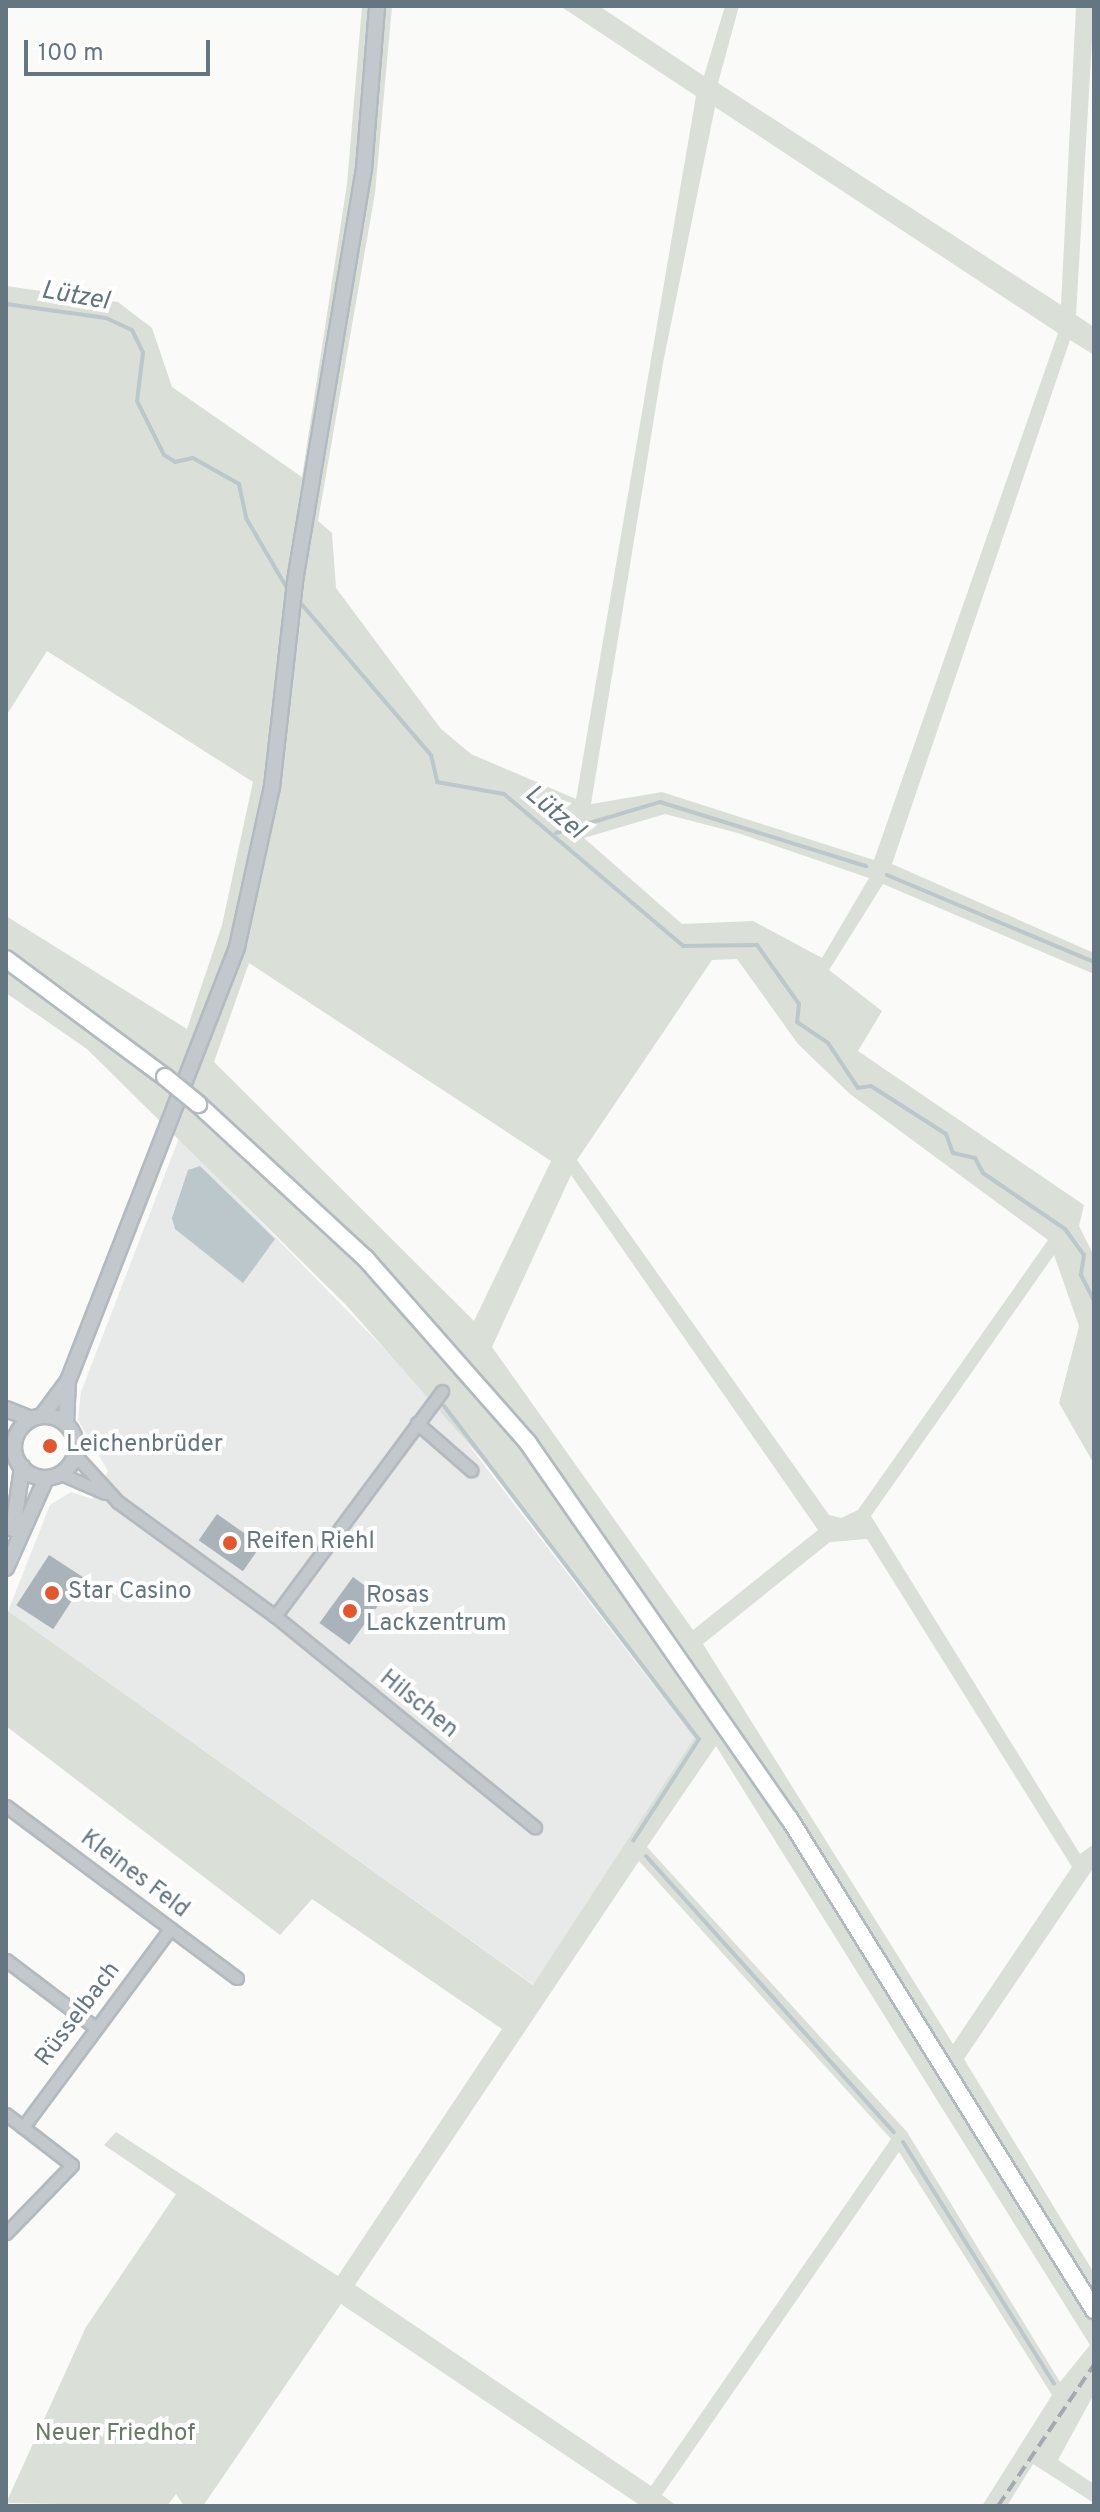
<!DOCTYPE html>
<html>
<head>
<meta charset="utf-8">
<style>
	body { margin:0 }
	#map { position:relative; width:1100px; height:2512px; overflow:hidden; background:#fafaf8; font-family:Overpass,sans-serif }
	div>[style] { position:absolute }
	.built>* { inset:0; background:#e8e9e9 }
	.green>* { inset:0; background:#dadfd7 }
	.water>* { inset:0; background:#bbc7cb }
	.stream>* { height:4px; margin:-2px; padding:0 2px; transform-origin:2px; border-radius:2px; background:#bbc7cb }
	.building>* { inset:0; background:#aab3b9; transform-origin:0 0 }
	.roads { filter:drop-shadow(2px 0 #b3babf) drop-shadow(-2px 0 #b3babf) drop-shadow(0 2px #b3babf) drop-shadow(0 -2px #b3babf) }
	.minor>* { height:11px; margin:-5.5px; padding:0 5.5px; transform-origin:5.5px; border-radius:5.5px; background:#c3c8cc }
	.tertiary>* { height:14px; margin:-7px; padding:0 7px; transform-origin:7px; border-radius:7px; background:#c3c8cc }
	.tertiary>.ring { margin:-7px; padding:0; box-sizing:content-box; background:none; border:14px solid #c3c8cc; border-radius:50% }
	.secondary>* { height:16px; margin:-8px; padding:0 8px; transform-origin:8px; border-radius:8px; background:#fff }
	.rail>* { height:4px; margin-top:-2px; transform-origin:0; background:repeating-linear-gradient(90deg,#a2aab0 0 12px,transparent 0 18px) }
	.bridges { filter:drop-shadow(2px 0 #b3babf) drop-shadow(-2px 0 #b3babf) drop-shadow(0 2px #b3babf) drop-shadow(0 -2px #b3babf) }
	.secondary-bridge>* { height:16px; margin:-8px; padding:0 8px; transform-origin:8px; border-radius:8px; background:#fff }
	.dots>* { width:22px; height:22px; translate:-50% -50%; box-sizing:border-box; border:4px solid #fff; border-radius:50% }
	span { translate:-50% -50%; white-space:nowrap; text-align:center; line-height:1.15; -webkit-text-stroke:8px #fff; paint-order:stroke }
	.poi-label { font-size:24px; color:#657683 }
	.left { translate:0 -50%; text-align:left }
	.street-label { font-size:24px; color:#657683 }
	.park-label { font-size:24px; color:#687a64 }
	.water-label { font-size:26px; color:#60757c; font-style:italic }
	.frame { position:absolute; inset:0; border:8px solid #657683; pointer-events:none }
	.scale { position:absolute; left:24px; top:40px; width:186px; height:36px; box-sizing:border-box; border:4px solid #657683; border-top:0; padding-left:10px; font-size:24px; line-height:28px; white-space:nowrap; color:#657683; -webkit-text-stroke:6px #fff; paint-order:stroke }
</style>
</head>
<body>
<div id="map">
	<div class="built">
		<div style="clip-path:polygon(179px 1138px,434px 1400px,694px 1738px,534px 1985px,8px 1611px,50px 1505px,71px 1492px,92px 1499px,108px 1471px,78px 1420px,81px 1392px)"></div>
	</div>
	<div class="green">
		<div style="clip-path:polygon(evenodd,362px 6px,392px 6px,375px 193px,318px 521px,332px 533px,336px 588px,441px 729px,471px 754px,576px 799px,696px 96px,560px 6px,599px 6px,704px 76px,725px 6px,739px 6px,718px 83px,1061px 305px,1076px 6px,1094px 6px,1076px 315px,1094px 327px,1094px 355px,1070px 340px,892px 864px,1094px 953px,1094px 974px,883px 884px,829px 970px,882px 1011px,858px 1051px,1084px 1205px,1079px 1226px,1094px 1256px,1094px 1464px,1059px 1403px,1079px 1326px,1054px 1255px,871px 1516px,1080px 1854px,1094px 1844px,1094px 1867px,964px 2059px,1094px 2273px,1094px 2394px,1058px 2460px,1094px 2484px,1094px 2503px,1033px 2464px,1007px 2506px,982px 2506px,1052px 2395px,899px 2152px,662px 2495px,677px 2506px,641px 2506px,341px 2304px,203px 2506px,184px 2506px,176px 2494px,167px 2506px,6px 2503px,86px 2327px,176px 2194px,104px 2145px,116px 2132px,338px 2276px,502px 2029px,312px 1899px,280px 1935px,6px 1726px,8px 1611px,533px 1985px,694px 1738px,489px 1467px,346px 1305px,87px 1049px,6px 993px,6px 916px,187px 1029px,222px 925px,253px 782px,47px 651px,6px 716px,6px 286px,118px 302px,152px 328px,172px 387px,302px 477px,347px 184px,362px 6px,715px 107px,1058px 333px,874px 860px,662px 792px,591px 804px,663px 363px,715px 107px,362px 6px,665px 814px,738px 833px,869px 878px,822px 958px,753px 921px,682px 924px,584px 838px,665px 814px,362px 6px,737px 959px,798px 1044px,850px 1094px,1048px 1240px,858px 1510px,841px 1518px,829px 1515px,577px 1160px,712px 960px,737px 959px,362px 6px,249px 963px,551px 1161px,474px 1321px,214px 1062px,249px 963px,362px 6px,571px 1175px,818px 1530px,693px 1630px,492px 1347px,571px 1175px,362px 6px,867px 1539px,1072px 1867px,953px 2044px,703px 1644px,830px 1542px,867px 1539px,362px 6px,716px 1746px,1090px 2345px,1060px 2382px,907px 2132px,647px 1847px,716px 1746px,362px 6px,639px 1861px,891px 2139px,651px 2486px,355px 2285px,639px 1861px)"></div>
	</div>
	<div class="water">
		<div style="clip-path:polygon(200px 1166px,275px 1239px,243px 1283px,175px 1229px,172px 1218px,188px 1170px)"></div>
	</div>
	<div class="stream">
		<div style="left:6px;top:304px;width:101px;rotate:8deg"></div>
		<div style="left:106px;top:318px;width:29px;rotate:25deg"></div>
		<div style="left:132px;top:330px;width:25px;rotate:64deg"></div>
		<div style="left:143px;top:353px;width:48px;rotate:97.1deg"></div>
		<div style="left:137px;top:401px;width:60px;rotate:63.4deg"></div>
		<div style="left:164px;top:455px;width:13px;rotate:32deg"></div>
		<div style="left:175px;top:462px;width:18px;rotate:-13deg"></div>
		<div style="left:193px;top:458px;width:53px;rotate:29.5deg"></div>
		<div style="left:239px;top:484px;width:35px;rotate:78deg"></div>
		<div style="left:246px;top:518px;width:89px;rotate:59.7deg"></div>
		<div style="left:298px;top:600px;width:204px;rotate:49.4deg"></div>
		<div style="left:431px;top:755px;width:28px;rotate:77deg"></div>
		<div style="left:437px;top:782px;width:68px;rotate:10.2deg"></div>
		<div style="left:504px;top:794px;width:235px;rotate:40.3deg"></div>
		<div style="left:683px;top:946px;width:74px;rotate:-0.8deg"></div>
		<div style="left:757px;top:945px;width:72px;rotate:54.6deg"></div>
		<div style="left:799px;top:1004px;width:18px;rotate:96deg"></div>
		<div style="left:797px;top:1022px;width:37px;rotate:34deg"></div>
		<div style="left:828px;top:1043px;width:54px;rotate:56.3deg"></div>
		<div style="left:858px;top:1088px;width:13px;rotate:-9deg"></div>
		<div style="left:871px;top:1086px;width:89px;rotate:32.6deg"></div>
		<div style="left:946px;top:1134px;width:20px;rotate:70deg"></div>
		<div style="left:953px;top:1153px;width:23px;rotate:13deg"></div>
		<div style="left:975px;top:1158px;width:17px;rotate:62deg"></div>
		<div style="left:983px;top:1173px;width:99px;rotate:34.3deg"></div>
		<div style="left:1065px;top:1229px;width:32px;rotate:54deg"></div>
		<div style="left:1084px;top:1255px;width:20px;rotate:99deg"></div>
		<div style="left:1081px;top:1275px;width:29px;rotate:63deg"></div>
		<div style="left:556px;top:833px;width:109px;rotate:-16.6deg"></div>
		<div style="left:660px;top:802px;width:216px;rotate:17.3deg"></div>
		<div style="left:887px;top:875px;width:225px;rotate:22.8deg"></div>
		<div style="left:444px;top:1406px;width:419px;rotate:52.6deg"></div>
		<div style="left:699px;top:1739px;width:121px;rotate:122.9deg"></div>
		<div style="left:646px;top:1856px;width:371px;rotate:48.1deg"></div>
		<div style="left:903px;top:2142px;width:285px;rotate:58deg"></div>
	</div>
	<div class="building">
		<div style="left:217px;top:1514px;width:54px;height:32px;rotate:35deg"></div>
		<div style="left:49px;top:1555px;width:44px;height:60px;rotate:33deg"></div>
		<div style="left:353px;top:1577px;width:37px;height:57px;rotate:36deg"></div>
	</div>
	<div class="roads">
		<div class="minor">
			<div style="left:417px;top:1423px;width:72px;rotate:41deg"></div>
			<div style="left:76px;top:1456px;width:62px;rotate:47.6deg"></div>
			<div style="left:118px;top:1502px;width:194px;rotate:36deg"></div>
			<div style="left:275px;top:1616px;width:335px;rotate:39.1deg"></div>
			<div style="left:61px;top:1474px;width:48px;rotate:23.4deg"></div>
			<div style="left:275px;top:1616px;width:280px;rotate:-53.4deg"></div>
			<div style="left:6px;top:1806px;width:288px;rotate:36.7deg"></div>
			<div style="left:6px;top:1960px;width:113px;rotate:37.1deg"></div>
			<div style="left:6px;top:2114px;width:83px;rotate:37.7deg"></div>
			<div style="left:72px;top:2165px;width:95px;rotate:134.1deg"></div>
			<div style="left:23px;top:2127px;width:247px;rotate:-53.4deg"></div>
		</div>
		<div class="tertiary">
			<div style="left:6px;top:1409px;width:27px;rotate:22deg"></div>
			<div class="ring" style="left:14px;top:1416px;width:48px;height:48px"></div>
			<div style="left:42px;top:1416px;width:44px;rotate:-53.4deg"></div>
			<div style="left:68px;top:1381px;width:466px;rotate:-68.7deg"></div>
			<div style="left:237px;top:947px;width:164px;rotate:-77.7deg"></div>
			<div style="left:272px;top:787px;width:207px;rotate:-83.6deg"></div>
			<div style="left:295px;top:581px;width:418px;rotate:-80.5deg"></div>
			<div style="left:364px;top:169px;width:164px;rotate:-85.4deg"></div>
			<div style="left:66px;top:1423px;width:42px;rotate:-87.3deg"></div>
			<div style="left:13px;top:1529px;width:63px;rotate:-81.7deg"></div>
			<div style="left:6px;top:1568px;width:98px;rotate:-66deg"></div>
		</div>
		<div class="secondary">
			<div style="left:6px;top:959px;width:198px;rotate:36.6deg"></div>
			<div style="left:198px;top:1104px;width:229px;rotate:42.7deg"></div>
			<div style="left:366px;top:1259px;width:245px;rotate:48.6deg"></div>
			<div style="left:528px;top:1443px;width:457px;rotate:55.2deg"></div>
			<div style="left:789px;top:1818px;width:579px;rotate:58.2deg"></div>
		</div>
	</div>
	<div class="rail">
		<div style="left:998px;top:2506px;width:171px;rotate:-55.8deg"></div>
	</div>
	<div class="bridges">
		<div class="secondary-bridge">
			<div style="left:165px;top:1077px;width:43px;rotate:39.3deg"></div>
		</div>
	</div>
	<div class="dots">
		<div style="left:50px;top:1446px;background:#e4572e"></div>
		<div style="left:230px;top:1543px;background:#e4572e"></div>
		<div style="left:52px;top:1593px;background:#e4572e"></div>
		<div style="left:350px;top:1611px;background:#e4572e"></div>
	</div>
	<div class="poi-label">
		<span class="left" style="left:66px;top:1446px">Leichenbrüder</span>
		<span class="left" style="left:246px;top:1543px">Reifen Riehl</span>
		<span class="left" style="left:68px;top:1593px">Star Casino</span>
		<span class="left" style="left:366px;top:1611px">Rosas<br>Lackzentrum</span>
	</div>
	<div class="street-label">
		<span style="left:418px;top:1705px;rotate:39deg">Hilschen</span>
		<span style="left:134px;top:1875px;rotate:37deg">Kleines Feld</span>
		<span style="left:79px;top:2015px;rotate:-53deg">Rüsselbach</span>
	</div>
	<div class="park-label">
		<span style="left:115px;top:2435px">Neuer Friedhof</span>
	</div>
	<div class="water-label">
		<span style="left:75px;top:297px;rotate:10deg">Lützel</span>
		<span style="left:554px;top:813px;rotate:40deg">Lützel</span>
	</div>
	<div class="frame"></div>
	<div class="scale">100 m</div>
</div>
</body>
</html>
